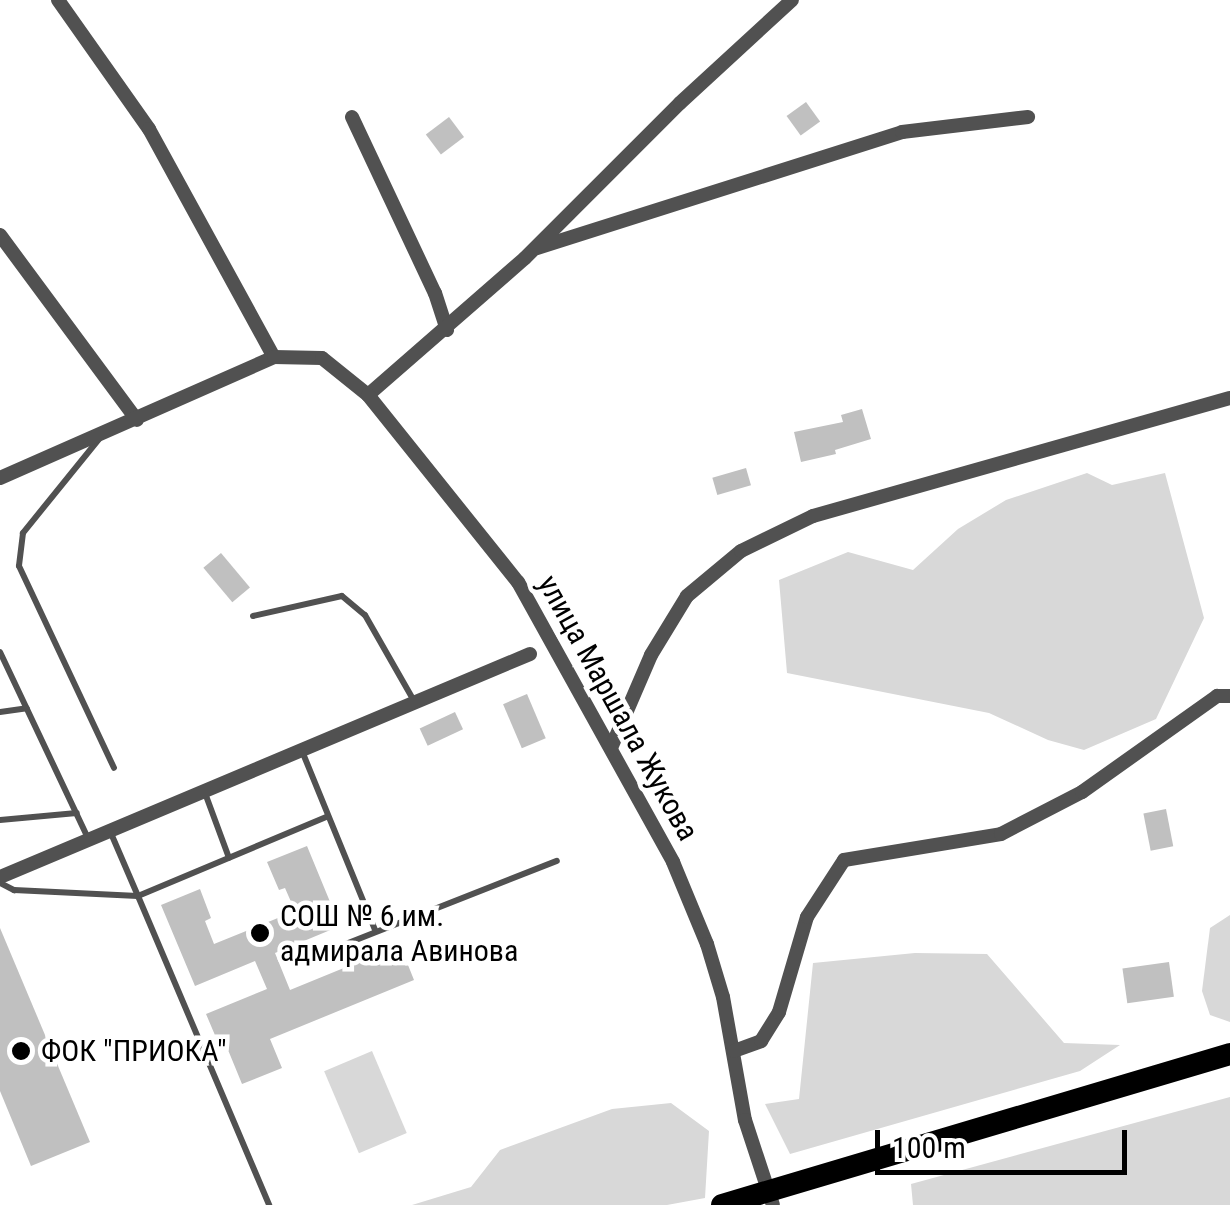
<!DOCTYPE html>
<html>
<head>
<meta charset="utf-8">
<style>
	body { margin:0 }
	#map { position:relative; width:1230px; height:1205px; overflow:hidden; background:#fff; font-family:"Roboto Condensed",sans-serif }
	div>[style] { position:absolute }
	.green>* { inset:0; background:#d8d8d8; transform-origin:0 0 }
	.building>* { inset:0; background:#c0c0c0; transform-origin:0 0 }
	.lane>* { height:6px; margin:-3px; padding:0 3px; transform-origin:3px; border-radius:3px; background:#515151 }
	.street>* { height:14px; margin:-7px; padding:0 7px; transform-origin:7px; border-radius:7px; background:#515151 }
	.primary>* { height:22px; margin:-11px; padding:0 11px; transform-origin:11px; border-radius:11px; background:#000 }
	.dots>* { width:28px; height:28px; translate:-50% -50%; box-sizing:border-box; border:5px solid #fff; border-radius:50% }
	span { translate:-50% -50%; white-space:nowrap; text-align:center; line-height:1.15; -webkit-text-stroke:9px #fff; paint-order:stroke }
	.street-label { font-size:30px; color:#000 }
	.poi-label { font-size:30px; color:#000 }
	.left { translate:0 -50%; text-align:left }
	.scale { position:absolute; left:875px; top:1130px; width:252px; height:45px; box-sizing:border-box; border:5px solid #000; border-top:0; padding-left:12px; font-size:30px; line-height:35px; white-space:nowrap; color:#000; -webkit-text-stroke:8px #fff; paint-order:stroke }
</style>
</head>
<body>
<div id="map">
	<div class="green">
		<div style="clip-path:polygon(1087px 473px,1112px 485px,1165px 473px,1204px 618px,1156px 719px,1084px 750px,1048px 740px,989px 713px,787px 673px,779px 580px,848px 552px,913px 570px,958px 529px,1006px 500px)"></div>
		<div style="clip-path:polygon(1230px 915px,1230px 1022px,1210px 1015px,1202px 991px,1210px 928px)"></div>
		<div style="clip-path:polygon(915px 953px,987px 954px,1064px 1043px,1120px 1045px,1080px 1071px,790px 1154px,765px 1104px,799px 1099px,813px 963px)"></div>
		<div style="left:372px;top:1051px;width:89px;height:52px;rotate:67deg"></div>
		<div style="clip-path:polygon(1230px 1097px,1230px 1205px,913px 1205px,911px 1184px)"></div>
		<div style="clip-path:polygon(671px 1103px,709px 1131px,705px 1198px,667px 1205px,412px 1205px,471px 1187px,500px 1150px,612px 1109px)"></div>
	</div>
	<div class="building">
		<div style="left:806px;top:102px;width:24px;height:24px;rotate:54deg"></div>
		<div style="left:449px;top:117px;width:25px;height:29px;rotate:53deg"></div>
		<div style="clip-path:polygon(862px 409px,871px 439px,835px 450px,836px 454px,801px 462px,794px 432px,843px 422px,841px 415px)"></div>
		<div style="left:746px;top:468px;width:18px;height:35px;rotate:74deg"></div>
		<div style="left:221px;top:553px;width:45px;height:23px;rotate:50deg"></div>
		<div style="left:527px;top:694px;width:48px;height:26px;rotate:67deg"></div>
		<div style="left:455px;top:712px;width:19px;height:39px;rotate:65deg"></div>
		<div style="left:1166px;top:809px;width:38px;height:23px;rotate:79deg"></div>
		<div style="clip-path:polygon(307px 846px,340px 926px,275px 953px,290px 990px,400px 945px,414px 980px,270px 1039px,282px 1068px,242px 1084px,226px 1045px,220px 1047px,206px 1014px,267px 989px,255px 961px,195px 986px,161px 905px,200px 889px,211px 918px,205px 921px,214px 944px,295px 911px,285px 888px,279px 890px,267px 862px)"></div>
		<div style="clip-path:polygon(0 928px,90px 1142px,31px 1166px,0 1091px)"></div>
		<div style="left:1169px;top:962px;width:35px;height:47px;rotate:82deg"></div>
	</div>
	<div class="lane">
		<div style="left:99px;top:439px;width:121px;rotate:129deg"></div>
		<div style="left:23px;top:533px;width:33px;rotate:97deg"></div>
		<div style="left:19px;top:566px;width:223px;rotate:64.8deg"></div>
		<div style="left:253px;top:616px;width:91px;rotate:-12.7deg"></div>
		<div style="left:342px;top:596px;width:30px;rotate:40deg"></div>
		<div style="left:365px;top:615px;width:99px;rotate:60.3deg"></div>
		<div style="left:0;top:652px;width:206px;rotate:64.7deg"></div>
		<div style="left:0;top:712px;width:27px;rotate:-8deg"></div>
		<div style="left:302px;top:751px;width:193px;rotate:67.8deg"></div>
		<div style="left:205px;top:793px;width:69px;rotate:69.7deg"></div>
		<div style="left:0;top:820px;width:77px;rotate:-5.2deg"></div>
		<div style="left:110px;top:831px;width:71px;rotate:66.7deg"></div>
		<div style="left:138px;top:896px;width:206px;rotate:-22.8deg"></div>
		<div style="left:0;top:883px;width:16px;rotate:27deg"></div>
		<div style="left:14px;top:890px;width:124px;rotate:2.8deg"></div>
		<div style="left:138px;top:896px;width:336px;rotate:67deg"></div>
		<div style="left:300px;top:962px;width:276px;rotate:-21.5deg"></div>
	</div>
	<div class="street">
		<div style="left:58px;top:0;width:158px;rotate:54.8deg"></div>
		<div style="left:149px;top:129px;width:260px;rotate:61.3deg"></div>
		<div style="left:352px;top:117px;width:195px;rotate:64.8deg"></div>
		<div style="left:435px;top:293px;width:39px;rotate:72deg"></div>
		<div style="left:0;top:235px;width:230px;rotate:53.5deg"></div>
		<div style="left:537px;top:248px;width:383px;rotate:-17.6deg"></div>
		<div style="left:902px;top:132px;width:127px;rotate:-6.8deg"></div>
		<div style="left:368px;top:395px;width:208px;rotate:-41.1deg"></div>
		<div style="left:525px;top:258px;width:219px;rotate:-45deg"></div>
		<div style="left:680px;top:103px;width:152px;rotate:-42.6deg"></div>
		<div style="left:0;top:478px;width:300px;rotate:-23.8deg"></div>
		<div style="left:274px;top:357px;width:48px;rotate:1.2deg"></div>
		<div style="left:322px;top:358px;width:59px;rotate:38.8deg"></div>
		<div style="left:368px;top:395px;width:240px;rotate:51.3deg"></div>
		<div style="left:518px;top:582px;width:320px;rotate:61deg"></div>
		<div style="left:673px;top:862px;width:89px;rotate:67.5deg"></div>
		<div style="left:707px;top:944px;width:55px;rotate:73.2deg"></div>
		<div style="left:723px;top:997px;width:125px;rotate:79.9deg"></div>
		<div style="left:745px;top:1120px;width:89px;rotate:71.8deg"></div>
		<div style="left:611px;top:748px;width:101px;rotate:-66.7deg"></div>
		<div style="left:651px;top:655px;width:69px;rotate:-58.6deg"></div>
		<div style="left:687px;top:596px;width:70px;rotate:-39.8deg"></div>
		<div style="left:741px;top:551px;width:80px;rotate:-25.9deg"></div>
		<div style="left:813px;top:516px;width:433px;rotate:-15.8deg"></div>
		<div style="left:0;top:877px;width:575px;rotate:-22.82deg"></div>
		<div style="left:734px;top:1051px;width:29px;rotate:-20deg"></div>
		<div style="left:761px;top:1041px;width:34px;rotate:-58deg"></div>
		<div style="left:779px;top:1012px;width:99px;rotate:-73.6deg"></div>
		<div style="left:807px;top:917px;width:68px;rotate:-57deg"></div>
		<div style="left:844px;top:860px;width:159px;rotate:-9.4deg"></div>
		<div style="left:1001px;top:834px;width:91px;rotate:-27.4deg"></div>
		<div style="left:1082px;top:792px;width:166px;rotate:-35.4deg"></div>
		<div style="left:1217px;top:696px;width:13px"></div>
	</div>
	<div class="primary">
		<div style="left:722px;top:1205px;width:530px;rotate:-16.55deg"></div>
	</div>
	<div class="dots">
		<div style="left:260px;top:933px;background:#000"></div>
		<div style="left:21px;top:1051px;background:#000"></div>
	</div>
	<div class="street-label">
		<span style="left:618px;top:708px;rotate:61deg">улица Маршала Жукова</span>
	</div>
	<div class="poi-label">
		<span class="left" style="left:280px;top:933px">СОШ № 6 им.<br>адмирала Авинова</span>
		<span class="left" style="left:41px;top:1051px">ФОК "ПРИОКА"</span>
	</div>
	<div class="scale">100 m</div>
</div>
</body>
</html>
